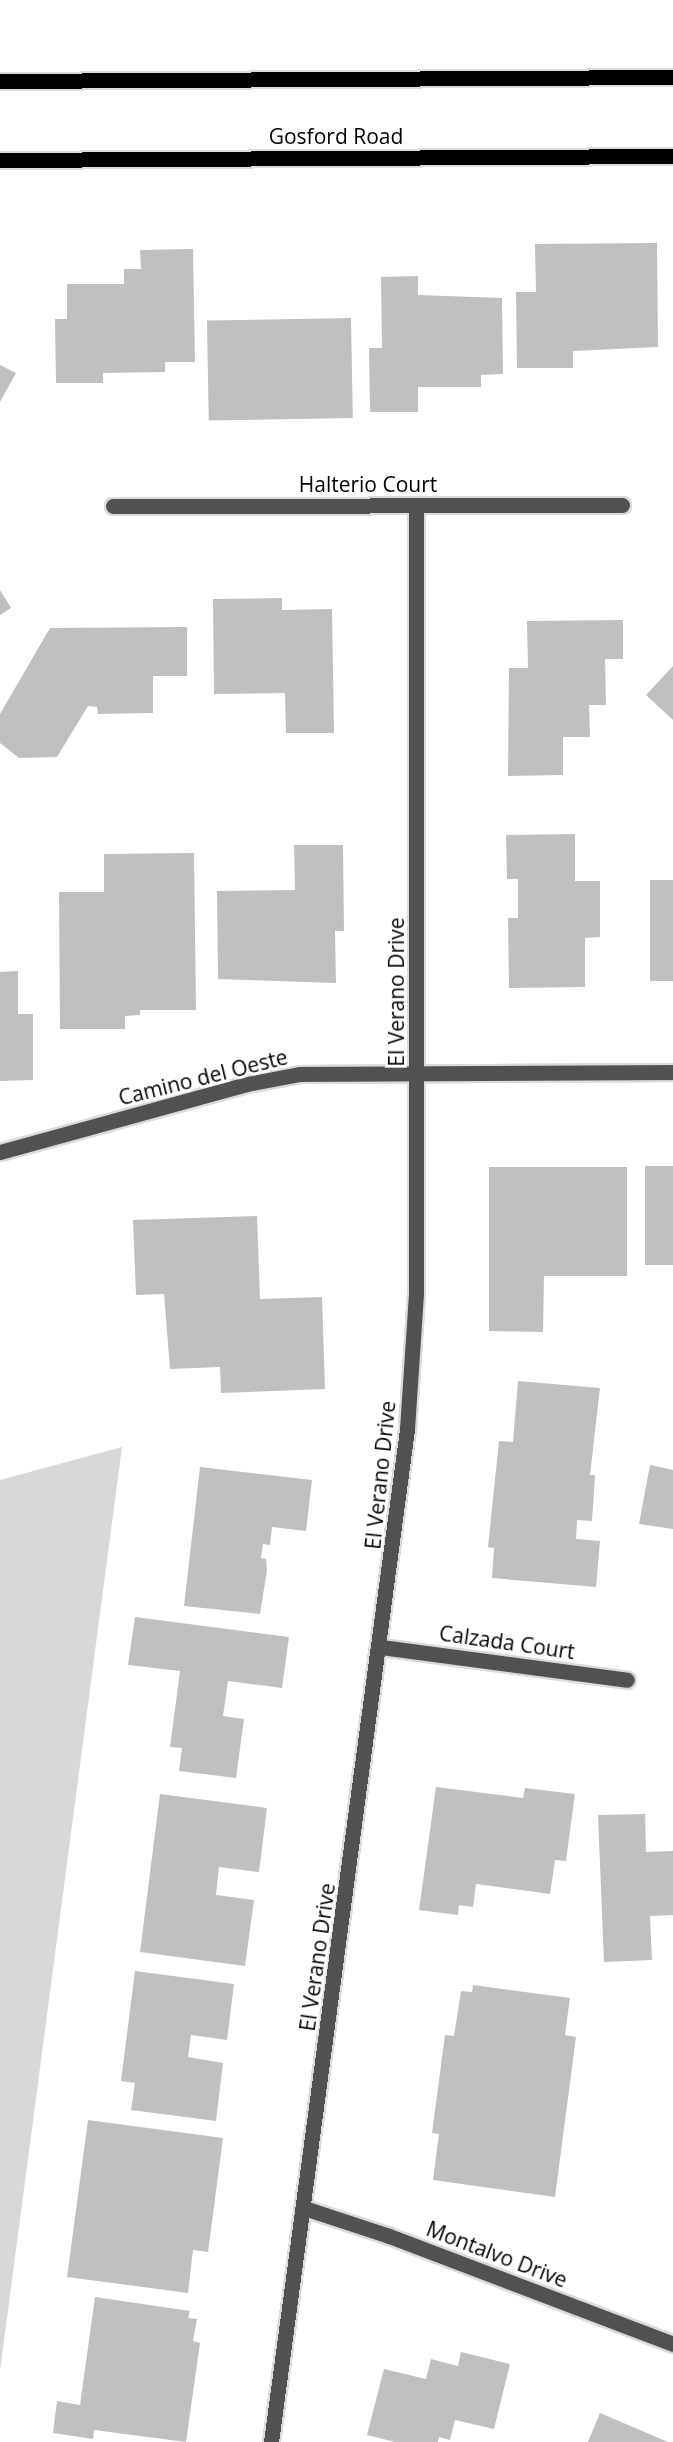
<!DOCTYPE html>
<html>
<head>
<meta charset="utf-8">
<style>
	body { margin:0 }
	#map { position:relative; width:673px; height:2442px; overflow:hidden; background:#fff; font-family:"Open Sans",sans-serif }
	div>[style] { position:absolute }
	.green>* { inset:0; background:#d8d8d8 }
	.building>* { inset:0; background:#c0c0c0; transform-origin:0 0 }
	.roads { filter:drop-shadow(2px 0 #dbdbdb) drop-shadow(-2px 0 #dbdbdb) drop-shadow(0 2px #dbdbdb) drop-shadow(0 -2px #dbdbdb) }
	.minor>* { height:15px; margin:-7.5px; padding:0 7.5px; transform-origin:7.5px; border-radius:7.5px; background:#515151 }
	.major>* { height:15px; margin:-7.5px; padding:0 7.5px; transform-origin:7.5px; border-radius:7.5px; background:#000 }
	span { translate:-50% -50%; white-space:nowrap; text-align:center; line-height:1.15; -webkit-text-stroke:6px #fff; paint-order:stroke }
	.street-label { font-size:21px; color:#000 }
</style>
</head>
<body>
<div id="map">
	<div class="green">
		<div style="clip-path:polygon(122px 1447px,0 2371px,0 2372px,0 1480px)"></div>
	</div>
	<div class="building">
		<div style="clip-path:polygon(657px 243px,658px 347px,573px 351px,573px 368px,517px 368px,516px 292px,536px 292px,535px 244px)"></div>
		<div style="clip-path:polygon(193px 249px,195px 362px,165px 362px,165px 372px,103px 373px,103px 383px,56px 383px,55px 319px,67px 319px,67px 284px,124px 284px,124px 269px,141px 269px,140px 250px)"></div>
		<div style="clip-path:polygon(418px 276px,418px 295px,502px 298px,503px 374px,481px 375px,481px 387px,418px 387px,418px 412px,370px 412px,369px 348px,382px 348px,381px 277px)"></div>
		<div style="left:351px;top:318px;width:100px;height:144px;rotate:89deg"></div>
		<div style="clip-path:polygon(0 365px,16px 373px,0 402px)"></div>
		<div style="clip-path:polygon(0 590px,11px 608px,0 615px)"></div>
		<div style="clip-path:polygon(282px 598px,282px 610px,332px 609px,334px 733px,286px 733px,285px 693px,214px 694px,213px 599px)"></div>
		<div style="clip-path:polygon(623px 620px,623px 659px,605px 659px,606px 705px,589px 705px,590px 737px,563px 737px,563px 775px,508px 776px,509px 668px,528px 668px,527px 621px)"></div>
		<div style="clip-path:polygon(187px 627px,187px 676px,153px 676px,153px 713px,98px 714px,97px 707px,88px 706px,57px 757px,19px 758px,0 743px,0 714px,50px 628px)"></div>
		<div style="clip-path:polygon(673px 666px,673px 720px,646px 695px)"></div>
		<div style="clip-path:polygon(575px 834px,575px 881px,600px 881px,600px 937px,585px 938px,585px 987px,509px 988px,508px 918px,518px 918px,518px 879px,507px 879px,506px 835px)"></div>
		<div style="clip-path:polygon(294px 845px,343px 845px,344px 931px,335px 931px,336px 983px,218px 979px,217px 891px,295px 890px)"></div>
		<div style="clip-path:polygon(194px 853px,196px 1010px,140px 1010px,140px 1015px,125px 1016px,125px 1029px,60px 1029px,59px 892px,104px 892px,104px 854px)"></div>
		<div style="left:650px;top:880px;width:23px;height:101px"></div>
		<div style="clip-path:polygon(18px 971px,18px 1014px,33px 1014px,33px 1080px,0 1081px,0 972px)"></div>
		<div style="left:645px;top:1166px;width:28px;height:99px"></div>
		<div style="clip-path:polygon(489px 1167px,627px 1167px,627px 1276px,544px 1276px,543px 1332px,489px 1331px)"></div>
		<div style="clip-path:polygon(257px 1216px,260px 1299px,322px 1297px,325px 1389px,221px 1393px,220px 1367px,170px 1369px,164px 1294px,136px 1295px,133px 1220px)"></div>
		<div style="clip-path:polygon(518px 1381px,600px 1388px,590px 1475px,595px 1475px,592px 1521px,577px 1520px,576px 1539px,600px 1541px,596px 1587px,492px 1578px,494px 1548px,488px 1547px,499px 1441px,513px 1442px)"></div>
		<div style="clip-path:polygon(650px 1465px,673px 1470px,673px 1529px,639px 1524px)"></div>
		<div style="clip-path:polygon(200px 1467px,312px 1480px,306px 1531px,272px 1527px,270px 1545px,263px 1544px,261px 1558px,266px 1559px,267px 1570px,260px 1614px,184px 1606px)"></div>
		<div style="clip-path:polygon(135px 1617px,289px 1637px,282px 1688px,228px 1681px,223px 1716px,244px 1719px,236px 1778px,179px 1771px,182px 1748px,170px 1747px,180px 1671px,128px 1665px)"></div>
		<div style="clip-path:polygon(436px 1787px,523px 1798px,525px 1788px,575px 1794px,566px 1861px,555px 1860px,550px 1894px,476px 1884px,473px 1907px,459px 1905px,458px 1915px,419px 1910px)"></div>
		<div style="clip-path:polygon(160px 1794px,267px 1808px,259px 1872px,219px 1867px,216px 1895px,254px 1900px,245px 1966px,140px 1952px)"></div>
		<div style="clip-path:polygon(645px 1814px,646px 1852px,673px 1851px,673px 1915px,650px 1916px,652px 1960px,604px 1962px,598px 1815px)"></div>
		<div style="clip-path:polygon(135px 1971px,234px 1984px,227px 2040px,191px 2035px,188px 2057px,223px 2063px,216px 2121px,131px 2110px,135px 2083px,121px 2081px)"></div>
		<div style="clip-path:polygon(473px 1985px,570px 1998px,565px 2035px,576px 2037px,555px 2197px,433px 2180px,439px 2134px,432px 2133px,445px 2035px,454px 2036px,461px 1991px,472px 1992px)"></div>
		<div style="clip-path:polygon(88px 2120px,223px 2138px,208px 2252px,193px 2250px,188px 2293px,67px 2277px)"></div>
		<div style="clip-path:polygon(95px 2297px,190px 2311px,188px 2318px,197px 2319px,193px 2341px,200px 2343px,186px 2442px,94px 2430px,93px 2439px,53px 2433px,57px 2401px,80px 2405px)"></div>
		<div style="clip-path:polygon(461px 2352px,510px 2364px,494px 2429px,455px 2420px,450px 2440px,439px 2437px,438px 2442px,395px 2442px,367px 2435px,384px 2369px,426px 2379px,431px 2359px,458px 2366px)"></div>
		<div style="clip-path:polygon(600px 2413px,668px 2442px,588px 2442px)"></div>
	</div>
	<div class="roads">
		<div class="minor">
			<div style="left:113px;top:506px;width:509px;rotate:-0.11deg"></div>
			<div style="left:0;top:1152px;width:256px;rotate:-15.4deg"></div>
			<div style="left:247px;top:1084px;width:54px;rotate:-10.7deg"></div>
			<div style="left:300px;top:1074px;width:373px;rotate:-0.3deg"></div>
			<div style="left:381px;top:1647px;width:248px;rotate:7.6deg"></div>
			<div style="left:304px;top:2208px;width:89px;rotate:18.2deg"></div>
			<div style="left:389px;top:2236px;width:304px;rotate:20.8deg"></div>
			<div style="left:271px;top:2442px;width:1022px;rotate:-82.35deg"></div>
			<div style="left:407px;top:1429px;width:135px;rotate:-86.2deg"></div>
			<div style="left:416px;top:1294px;width:789px;rotate:-90deg"></div>
		</div>
		<div class="major">
			<div style="left:0;top:81px;width:673px;rotate:-0.34deg"></div>
			<div style="left:0;top:160px;width:673px;rotate:-0.34deg"></div>
		</div>
	</div>
	<div class="street-label">
		<span style="left:336px;top:136px">Gosford Road</span>
		<span style="left:368px;top:484px">Halterio Court</span>
		<span style="left:396px;top:992px;rotate:-90deg">El Verano Drive</span>
		<span style="left:203px;top:1077px;rotate:-14deg">Camino del Oeste</span>
		<span style="left:380px;top:1475px;rotate:-84deg">El Verano Drive</span>
		<span style="left:507px;top:1642px;rotate:8deg">Calzada Court</span>
		<span style="left:317px;top:1957px;rotate:-82deg">El Verano Drive</span>
		<span style="left:497px;top:2254px;rotate:21deg">Montalvo Drive</span>
	</div>
</div>
</body>
</html>
